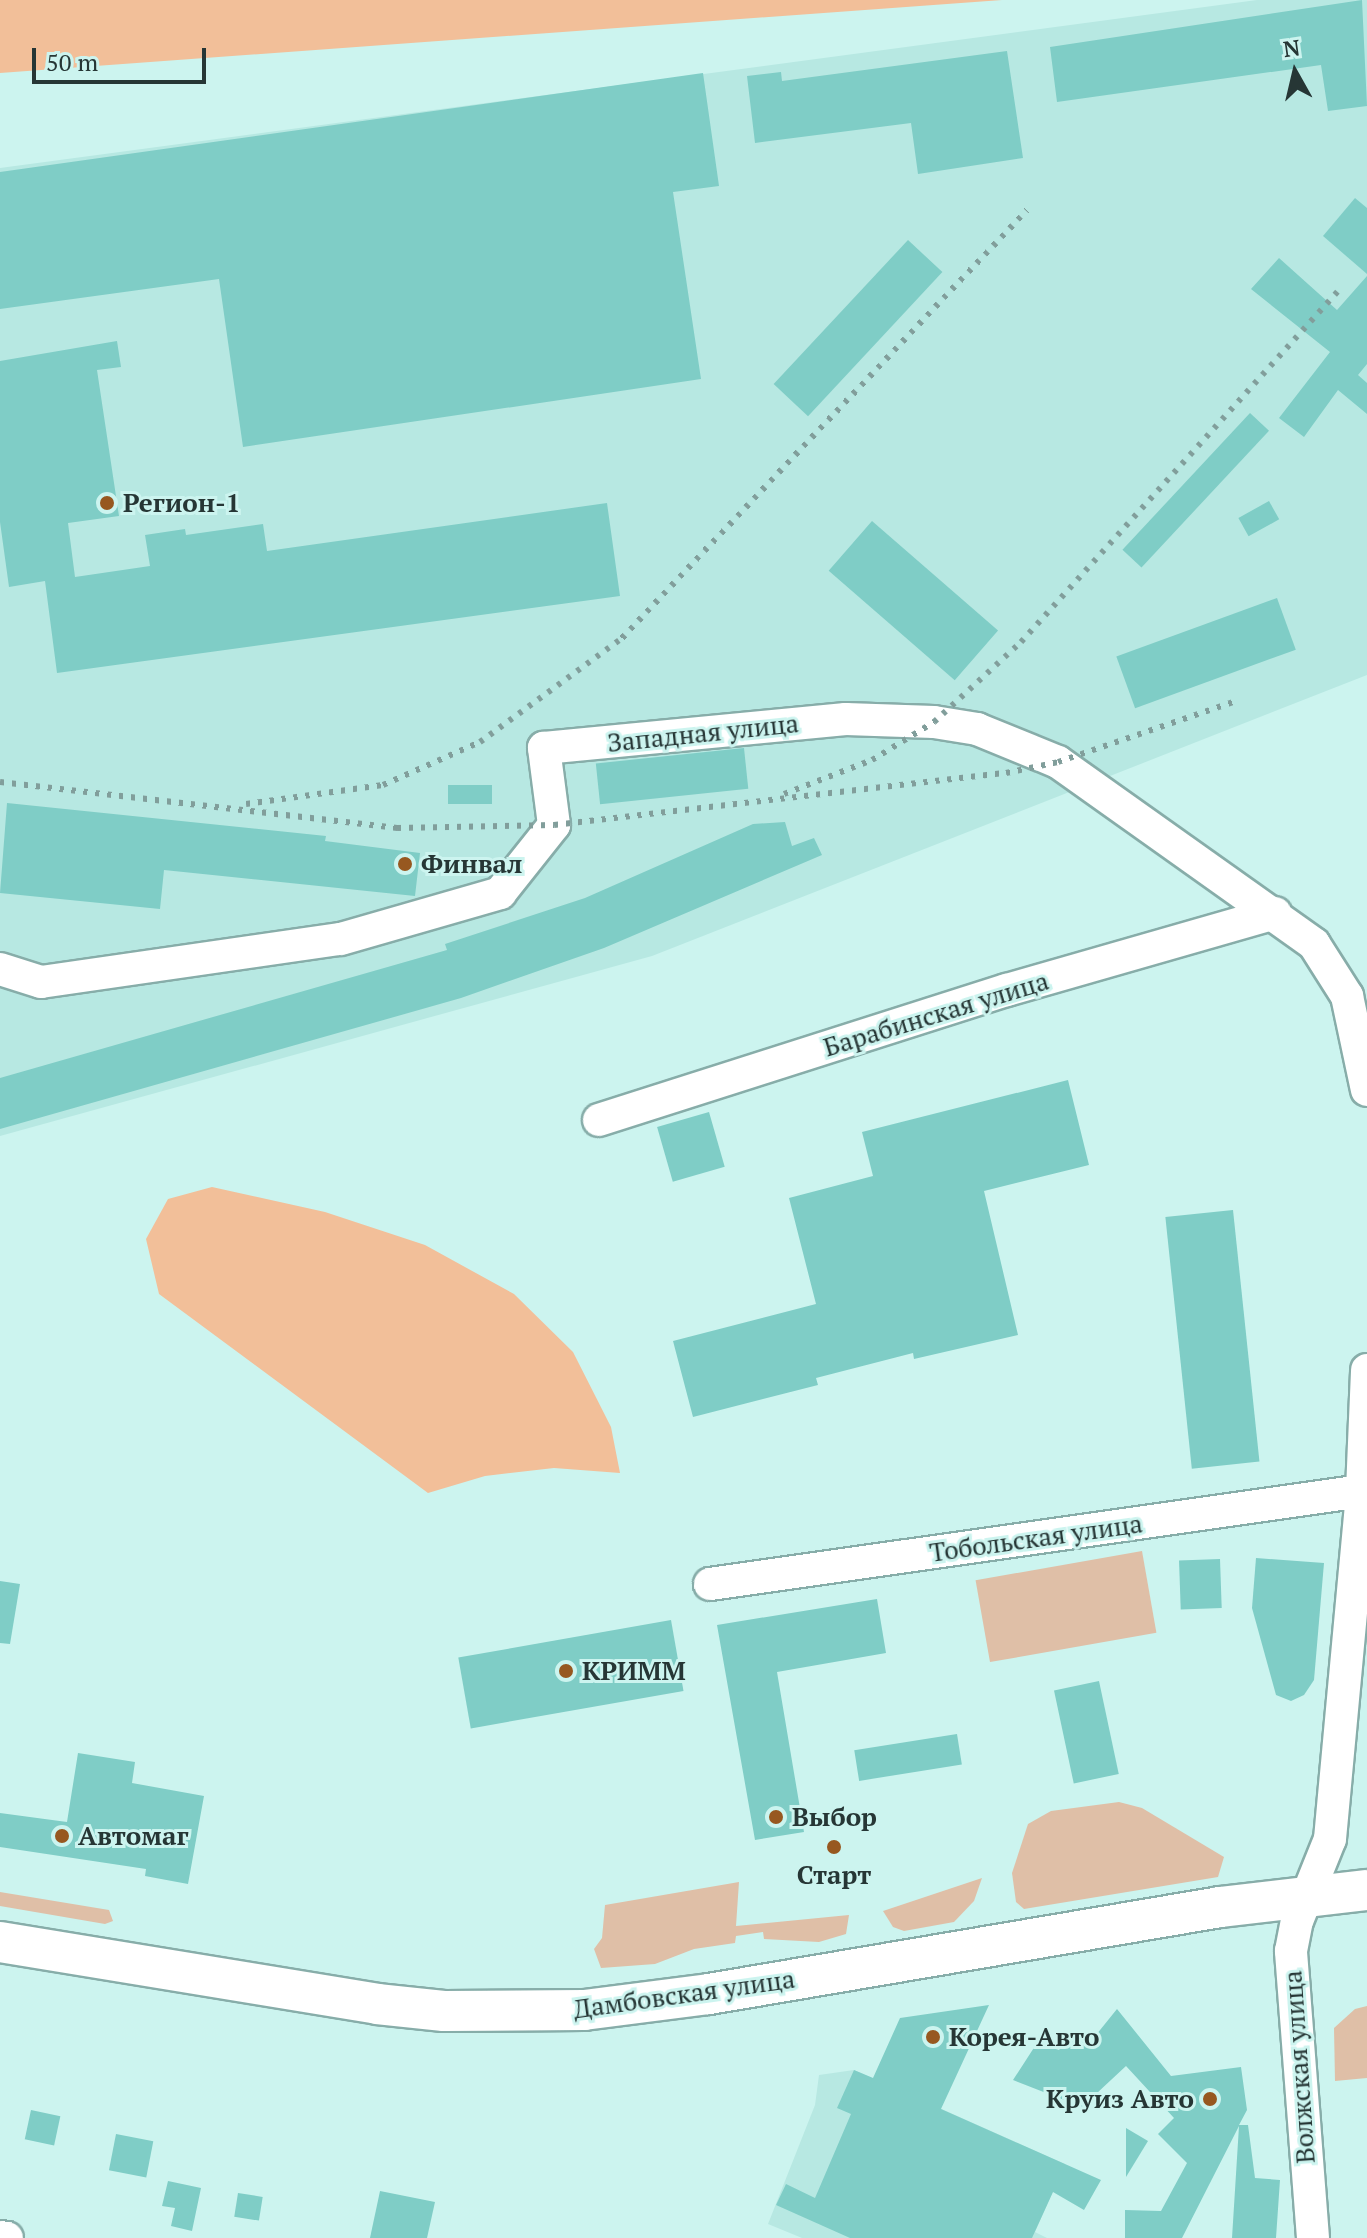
<!DOCTYPE html>
<html>
<head>
<meta charset="utf-8">
<style>
	body { margin:0 }
	#map { position:relative; width:1367px; height:2238px; overflow:hidden; background:#ccf4ef; font-family:"PT Serif",serif }
	div>[style] { position:absolute }
	.built>* { inset:0; background:#b7e8e2 }
	.green>* { inset:0; background:#dfbfa7; transform-origin:0 0 }
	.water>* { inset:0; background:#f2bf99 }
	.building>* { inset:0; background:#7fcdc6; transform-origin:0 0 }
	.roads { filter:drop-shadow(2px 0 #87ada9) drop-shadow(-2px 0 #87ada9) drop-shadow(0 2px #87ada9) drop-shadow(0 -2px #87ada9) }
	.minor>* { height:32px; margin:-16px; padding:0 16px; transform-origin:16px; border-radius:16px; background:#fff }
	.major>* { height:40px; margin:-20px; padding:0 20px; transform-origin:20px; border-radius:20px; background:#fff }
	.rail>* { height:6px; margin-top:-3px; transform-origin:0; background:repeating-linear-gradient(90deg,#819e9b 0 4px,transparent 0 12px) }
	.dots>* { width:22px; height:22px; translate:-50% -50%; box-sizing:border-box; border:4px solid #ccf4ef; border-radius:50% }
	span { translate:-50% -50%; white-space:nowrap; text-align:center; line-height:1.15; -webkit-text-stroke:6px #ccf4ef; paint-order:stroke }
	.poi-label { font-size:26px; color:#263635; font-weight:700 }
	.left { translate:0 -50%; text-align:left }
	.right { translate:-100% -50%; text-align:right }
	.street-label { font-size:26px; color:#263635 }
	.north { position:absolute; left:1255px; top:32px; width:80px; height:80px; -webkit-text-stroke:6px #ccf4ef; paint-order:stroke; rotate:352deg; font-size:22px; font-weight:700; line-height:32px; text-align:center; color:#263635 }
	.north::after { content:''; display:block; margin:auto; width:28px; height:36px; background:#263635; clip-path:polygon(50% 0,100% 100%,50% 72%,0 100%) }
	.scale { position:absolute; left:32px; top:48px; width:174px; height:36px; box-sizing:border-box; border:4px solid #263635; border-top:0; padding-left:10px; font-size:24px; line-height:28px; white-space:nowrap; color:#263635; -webkit-text-stroke:6px #ccf4ef; paint-order:stroke }
</style>
</head>
<body>
<div id="map">
	<div class="built">
		<div style="clip-path:polygon(1257px 0,1367px 0,1367px 675px,652px 956px,0 1136px,0 168px)"></div>
		<div style="clip-path:polygon(854px 2070px,1065px 2164px,1035px 2232px,1047px 2238px,802px 2238px,768px 2224px,815px 2105px,819px 2075px)"></div>
	</div>
	<div class="green">
		<div style="left:1142px;top:1551px;width:83px;height:169px;rotate:80deg"></div>
		<div style="clip-path:polygon(1119px 1802px,1142px 1808px,1224px 1857px,1218px 1877px,1024px 1909px,1016px 1902px,1012px 1873px,1028px 1824px,1051px 1811px)"></div>
		<div style="clip-path:polygon(982px 1878px,974px 1901px,954px 1922px,904px 1931px,893px 1927px,883px 1911px)"></div>
		<div style="clip-path:polygon(739px 1882px,736px 1926px,849px 1915px,846px 1934px,819px 1942px,764px 1939px,763px 1932px,736px 1936px,735px 1943px,694px 1949px,655px 1964px,601px 1968px,594px 1949px,602px 1938px,605px 1905px)"></div>
		<div style="clip-path:polygon(0 1892px,109px 1910px,113px 1921px,105px 1924px,0 1906px)"></div>
		<div style="clip-path:polygon(1367px 2006px,1367px 2078px,1335px 2081px,1334px 2028px,1355px 2009px)"></div>
	</div>
	<div class="water">
		<div style="clip-path:polygon(0 0,1002px 0,0 73px)"></div>
		<div style="clip-path:polygon(212px 1187px,325px 1212px,425px 1245px,514px 1294px,573px 1352px,611px 1427px,620px 1473px,554px 1468px,485px 1476px,428px 1493px,159px 1294px,146px 1239px,168px 1199px)"></div>
	</div>
	<div class="building">
		<div style="clip-path:polygon(1362px 0,1367px 106px,1328px 111px,1321px 65px,1057px 102px,1050px 47px)"></div>
		<div style="clip-path:polygon(1007px 51px,1023px 158px,918px 174px,911px 123px,755px 143px,747px 76px,781px 72px,782px 81px)"></div>
		<div style="clip-path:polygon(703px 73px,719px 186px,673px 192px,701px 379px,243px 447px,219px 279px,0 309px,0 172px)"></div>
		<div style="clip-path:polygon(1355px 198px,1367px 208px,1367px 274px,1323px 236px)"></div>
		<div style="left:908px;top:240px;width:47px;height:197px;rotate:43deg"></div>
		<div style="clip-path:polygon(1279px 258px,1337px 310px,1367px 276px,1367px 364px,1358px 375px,1367px 383px,1367px 414px,1338px 390px,1304px 437px,1279px 418px,1330px 352px,1251px 289px)"></div>
		<div style="clip-path:polygon(117px 341px,121px 367px,97px 370px,119px 516px,68px 523px,75px 577px,150px 566px,145px 535px,185px 529px,186px 535px,263px 524px,267px 551px,607px 503px,620px 596px,57px 673px,45px 581px,9px 587px,0 522px,0 361px)"></div>
		<div style="left:1250px;top:413px;width:26px;height:187px;rotate:43deg"></div>
		<div style="left:1269px;top:501px;width:21px;height:35px;rotate:61deg"></div>
		<div style="left:872px;top:521px;width:167px;height:66px;rotate:41deg"></div>
		<div style="left:1277px;top:598px;width:55px;height:171px;rotate:70deg"></div>
		<div style="left:744px;top:748px;width:41px;height:149px;rotate:84deg"></div>
		<div style="left:492px;top:785px;width:19px;height:44px;rotate:90deg"></div>
		<div style="clip-path:polygon(7px 803px,326px 836px,325px 841px,420px 853px,415px 896px,164px 870px,160px 909px,0 893px)"></div>
		<div style="clip-path:polygon(785px 822px,792px 846px,814px 838px,822px 855px,604px 948px,461px 998px,0 1129px,0 1078px,447px 950px,445px 944px,585px 898px,753px 824px)"></div>
		<div style="clip-path:polygon(1068px 1080px,1089px 1165px,984px 1191px,1018px 1335px,914px 1359px,913px 1353px,816px 1378px,818px 1385px,693px 1417px,673px 1341px,816px 1304px,789px 1198px,873px 1176px,862px 1132px)"></div>
		<div style="left:709px;top:1112px;width:57px;height:54px;rotate:74deg"></div>
		<div style="left:1233px;top:1210px;width:253px;height:68px;rotate:84deg"></div>
		<div style="clip-path:polygon(1256px 1558px,1324px 1563px,1314px 1680px,1304px 1695px,1291px 1701px,1276px 1695px,1252px 1608px)"></div>
		<div style="left:1220px;top:1559px;width:49px;height:41px;rotate:88deg"></div>
		<div style="clip-path:polygon(0 1581px,20px 1584px,10px 1644px,0 1643px)"></div>
		<div style="clip-path:polygon(877px 1599px,886px 1653px,777px 1672px,804px 1832px,755px 1840px,717px 1625px)"></div>
		<div style="left:671px;top:1620px;width:72px;height:216px;rotate:80deg"></div>
		<div style="left:1099px;top:1681px;width:95px;height:46px;rotate:78deg"></div>
		<div style="left:957px;top:1734px;width:31px;height:104px;rotate:81deg"></div>
		<div style="clip-path:polygon(78px 1753px,135px 1762px,132px 1783px,204px 1796px,188px 1884px,145px 1876px,146px 1869px,0 1847px,0 1813px,67px 1822px)"></div>
		<div style="clip-path:polygon(989px 2005px,941px 2109px,1101px 2180px,1084px 2210px,1053px 2192px,1032px 2238px,850px 2238px,776px 2205px,786px 2184px,815px 2198px,851px 2114px,837px 2108px,854px 2070px,873px 2078px,900px 2018px)"></div>
		<div style="clip-path:polygon(1117px 2009px,1171px 2076px,1241px 2067px,1247px 2110px,1239px 2125px,1248px 2125px,1255px 2178px,1280px 2180px,1276px 2238px,1232px 2238px,1239px 2126px,1182px 2238px,1125px 2238px,1125px 2210px,1161px 2211px,1187px 2163px,1158px 2134px,1174px 2118px,1126px 2066px,1082px 2107px,1013px 2080px,1037px 2043px,1059px 2050px,1077px 2030px,1092px 2040px)"></div>
		<div style="left:31px;top:2110px;width:30px;height:30px;rotate:12deg"></div>
		<div style="clip-path:polygon(1126px 2128px,1148px 2141px,1126px 2177px)"></div>
		<div style="left:116px;top:2134px;width:38px;height:37px;rotate:11deg"></div>
		<div style="clip-path:polygon(168px 2181px,201px 2188px,192px 2231px,171px 2226px,175px 2208px,162px 2206px)"></div>
		<div style="clip-path:polygon(380px 2191px,435px 2202px,427px 2238px,370px 2238px)"></div>
		<div style="left:238px;top:2193px;width:25px;height:24px;rotate:9deg"></div>
	</div>
	<div class="roads">
		<div class="minor">
			<div style="left:0;top:969px;width:43px;rotate:17.6deg"></div>
			<div style="left:41px;top:982px;width:303px;rotate:-8.2deg"></div>
			<div style="left:341px;top:939px;width:166px;rotate:-16.1deg"></div>
			<div style="left:500px;top:893px;width:87px;rotate:-51.5deg"></div>
			<div style="left:554px;top:825px;width:78px;rotate:-97.4deg"></div>
			<div style="left:544px;top:748px;width:303px;rotate:-5.5deg"></div>
			<div style="left:846px;top:719px;width:88px;rotate:2deg"></div>
			<div style="left:934px;top:722px;width:44px;rotate:9.2deg"></div>
			<div style="left:977px;top:729px;width:87px;rotate:22.2deg"></div>
			<div style="left:1058px;top:762px;width:314px;rotate:35.4deg"></div>
			<div style="left:1314px;top:944px;width:62px;rotate:57.6deg"></div>
			<div style="left:1347px;top:996px;width:96px;rotate:78deg"></div>
			<div style="left:599px;top:1120px;width:428px;rotate:-17.7deg"></div>
			<div style="left:1007px;top:990px;width:279px;rotate:-16deg"></div>
			<div style="left:710px;top:1584px;width:659px;rotate:-8.12deg"></div>
			<div style="left:0;top:2237px;width:7px;rotate:8deg"></div>
			<div style="left:1313px;top:2238px;width:288px;rotate:-94.4deg"></div>
			<div style="left:1291px;top:1951px;width:31px;rotate:-79deg"></div>
			<div style="left:1297px;top:1921px;width:88px;rotate:-68.1deg"></div>
			<div style="left:1330px;top:1839px;width:349px;rotate:-84.7deg"></div>
			<div style="left:1362px;top:1491px;width:121px;rotate:-87.6deg"></div>
		</div>
		<div class="major">
			<div style="left:0;top:1942px;width:382px;rotate:9.3deg"></div>
			<div style="left:377px;top:2004px;width:67px;rotate:6deg"></div>
			<div style="left:444px;top:2011px;width:140px;rotate:-0.4deg"></div>
			<div style="left:584px;top:2010px;width:126px;rotate:-7.3deg"></div>
			<div style="left:709px;top:1994px;width:518px;rotate:-9.66deg"></div>
			<div style="left:1220px;top:1907px;width:148px;rotate:-6.6deg"></div>
		</div>
	</div>
	<div class="rail">
		<div style="left:0;top:782px;width:400px;rotate:6.6deg"></div>
		<div style="left:397px;top:828px;width:157px;rotate:-1.1deg"></div>
		<div style="left:554px;top:825px;width:455px;rotate:-6.6deg"></div>
		<div style="left:1006px;top:773px;width:53px;rotate:-11.9deg"></div>
		<div style="left:1058px;top:762px;width:191px;rotate:-18.9deg"></div>
		<div style="left:784px;top:794px;width:94px;rotate:-21.1deg"></div>
		<div style="left:872px;top:760px;width:73px;rotate:-31.5deg"></div>
		<div style="left:934px;top:722px;width:118px;rotate:-42.6deg"></div>
		<div style="left:1021px;top:642px;width:476px;rotate:-47.9deg"></div>
		<div style="left:246px;top:804px;width:138px;rotate:-7.9deg"></div>
		<div style="left:383px;top:785px;width:106px;rotate:-23.9deg"></div>
		<div style="left:480px;top:742px;width:176px;rotate:-36.2deg"></div>
		<div style="left:622px;top:638px;width:589px;rotate:-46.58deg"></div>
	</div>
	<div class="dots">
		<div style="left:107px;top:503px;background:#975820"></div>
		<div style="left:405px;top:864px;background:#975820"></div>
		<div style="left:566px;top:1671px;background:#975820"></div>
		<div style="left:776px;top:1817px;background:#975820"></div>
		<div style="left:62px;top:1836px;background:#975820"></div>
		<div style="left:834px;top:1847px;background:#975820"></div>
		<div style="left:933px;top:2037px;background:#975820"></div>
		<div style="left:1210px;top:2099px;background:#975820"></div>
	</div>
	<div class="poi-label">
		<span class="left" style="left:123px;top:503px">Регион-1</span>
		<span class="left" style="left:421px;top:864px">Финвал</span>
		<span class="left" style="left:582px;top:1671px">КРИММ</span>
		<span class="left" style="left:792px;top:1817px">Выбор</span>
		<span class="left" style="left:78px;top:1836px">Автомаг</span>
		<span style="left:834px;top:1875px">Старт</span>
		<span class="left" style="left:949px;top:2037px">Корея-Авто</span>
		<span class="right" style="left:1194px;top:2099px">Круиз Авто</span>
	</div>
	<div class="street-label">
		<span style="left:703px;top:733px;rotate:-6deg">Западная улица</span>
		<span style="left:936px;top:1014px;rotate:-17deg">Барабинская улица</span>
		<span style="left:1036px;top:1538px;rotate:-8deg">Тобольская улица</span>
		<span style="left:684px;top:1994px;rotate:-8deg">Дамбовская улица</span>
		<span style="left:1299px;top:2067px;rotate:-94deg">Волжская улица</span>
	</div>
	<div class="north">N</div>
	<div class="scale">50 m</div>
</div>
</body>
</html>
